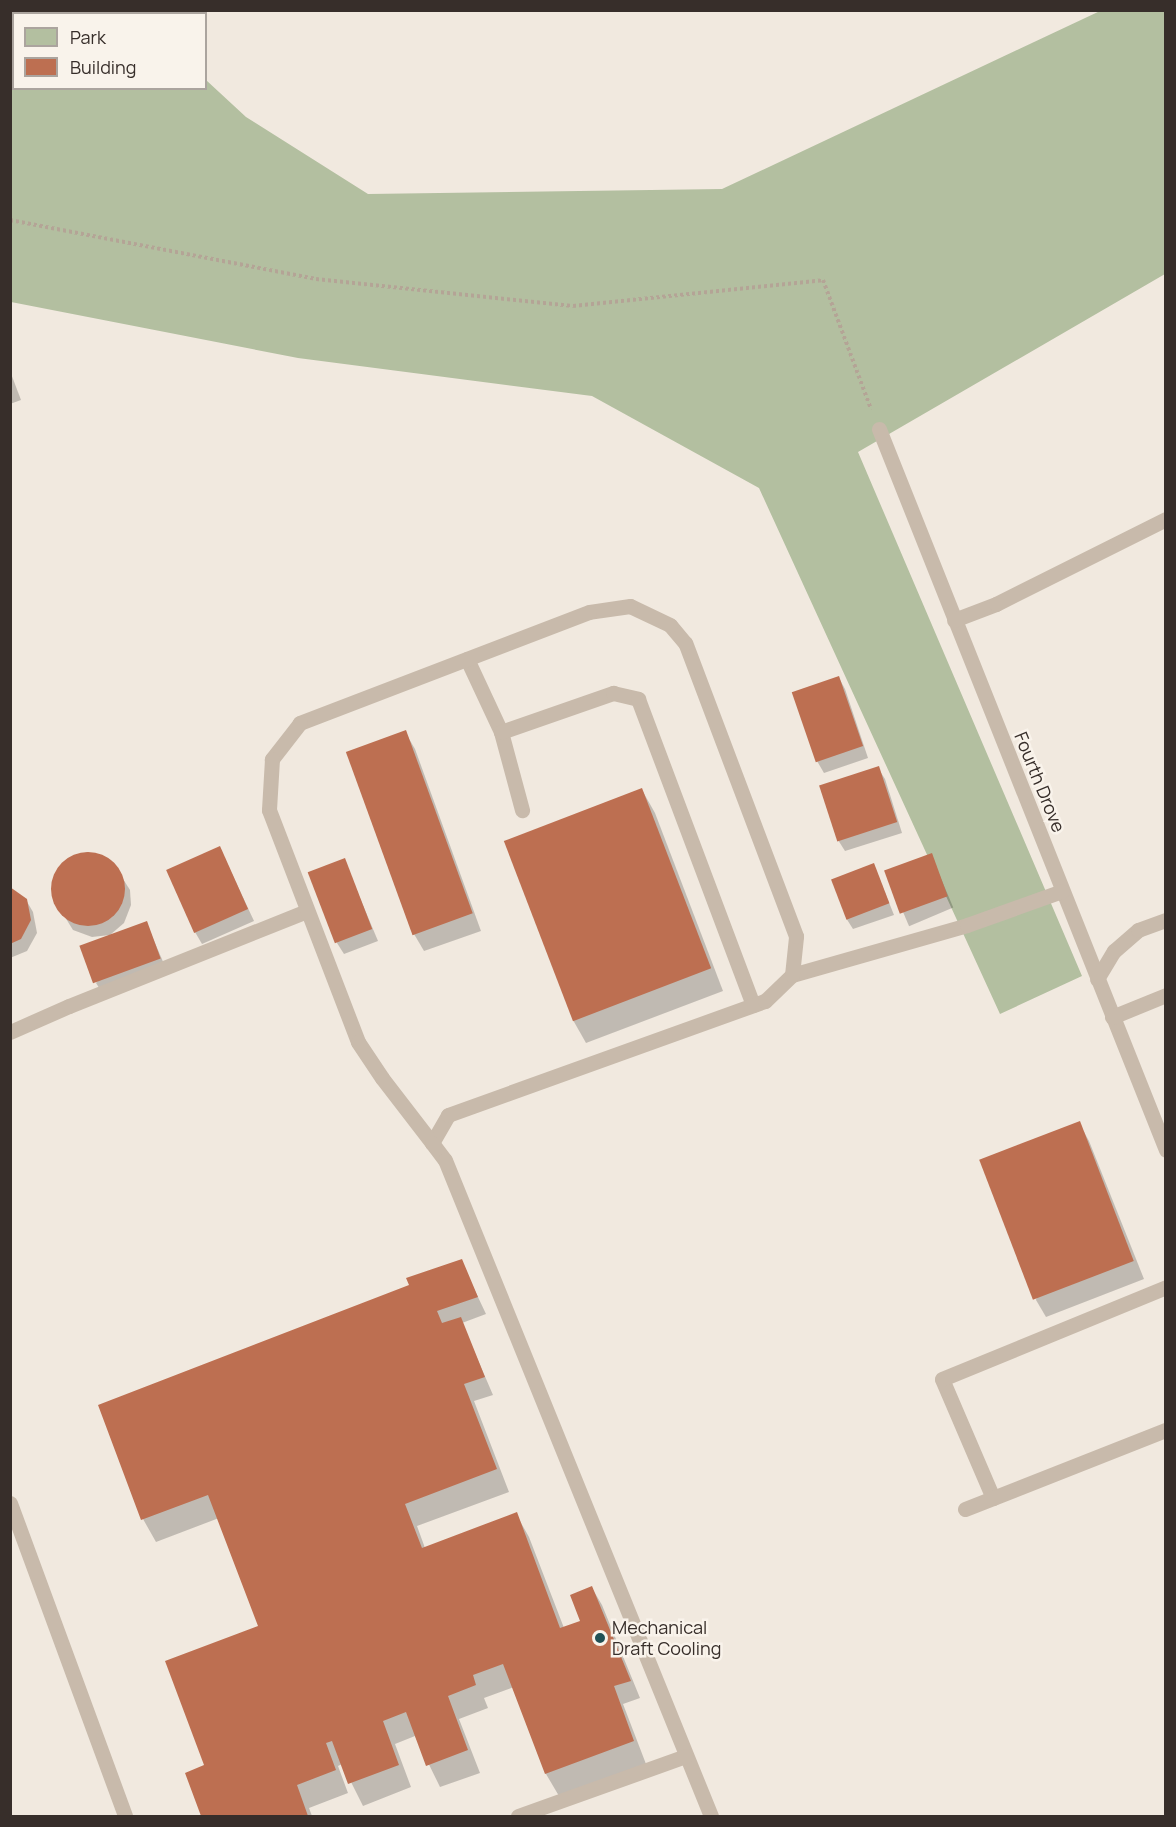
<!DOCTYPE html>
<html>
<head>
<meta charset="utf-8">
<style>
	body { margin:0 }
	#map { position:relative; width:1176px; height:1827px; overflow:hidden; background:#f1e9df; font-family:Manrope,sans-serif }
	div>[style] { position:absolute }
	.green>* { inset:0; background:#b3bfa0 }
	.shadow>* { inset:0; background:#0003; transform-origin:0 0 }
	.building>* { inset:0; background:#bd6f51; transform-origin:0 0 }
	.round { border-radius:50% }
	.path>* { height:4px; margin-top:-2px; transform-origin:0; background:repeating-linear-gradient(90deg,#b4a496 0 3px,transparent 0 6px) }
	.service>* { height:15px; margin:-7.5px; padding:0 7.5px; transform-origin:7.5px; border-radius:7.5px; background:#c8baab }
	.dots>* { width:16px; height:16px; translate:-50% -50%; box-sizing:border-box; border:3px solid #f9f3eb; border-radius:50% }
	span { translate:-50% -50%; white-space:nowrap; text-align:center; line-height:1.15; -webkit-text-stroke:5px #f9f3eb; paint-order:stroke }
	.street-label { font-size:18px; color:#372e2a }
	.poi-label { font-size:18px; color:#372e2a }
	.left { translate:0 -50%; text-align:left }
	.frame { position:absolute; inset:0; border:12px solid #372e2a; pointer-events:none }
	.legend { position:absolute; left:12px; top:12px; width:195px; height:78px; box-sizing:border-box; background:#f9f3eb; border:2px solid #aba49e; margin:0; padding:8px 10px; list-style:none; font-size:18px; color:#372e2a }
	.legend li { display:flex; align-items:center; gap:12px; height:30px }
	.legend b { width:30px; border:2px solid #aba49e }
</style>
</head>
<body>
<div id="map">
	<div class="green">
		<div style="clip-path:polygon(144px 10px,147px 13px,14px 14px,14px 88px,206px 88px,206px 80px,246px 117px,368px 194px,722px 189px,1100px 11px,1165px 11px,1165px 274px,858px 452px,1082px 976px,1000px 1014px,759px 488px,592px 396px,298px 358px,11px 302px,10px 11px)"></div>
	</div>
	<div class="shadow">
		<div style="clip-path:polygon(10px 371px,21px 400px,10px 404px)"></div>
		<div style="clip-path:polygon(839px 678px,845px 689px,868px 758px,824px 773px,817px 761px)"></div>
		<div style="clip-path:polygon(405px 732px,415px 749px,481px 931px,424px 951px,414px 934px)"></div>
		<div style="clip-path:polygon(878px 768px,885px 779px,902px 833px,845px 851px,838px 840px,821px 786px)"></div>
		<div style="clip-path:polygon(642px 790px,655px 813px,723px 991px,586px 1043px,573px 1020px)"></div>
		<div style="clip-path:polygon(220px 848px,254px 921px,202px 944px,195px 932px)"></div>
		<div style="clip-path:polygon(87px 852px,111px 860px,130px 890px,131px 905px,124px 923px,110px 935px,92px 937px,73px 930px,55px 901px,53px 880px,67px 860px)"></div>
		<div style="left:931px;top:855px;width:57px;height:48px;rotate:67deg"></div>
		<div style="clip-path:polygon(344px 860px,378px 941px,344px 954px,337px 943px)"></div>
		<div style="clip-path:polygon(874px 865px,894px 915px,853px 929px,846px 918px)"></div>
		<div style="clip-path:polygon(10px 889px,26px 900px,33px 912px,37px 933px,27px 951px,10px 958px)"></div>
		<div style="clip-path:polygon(146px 922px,167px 971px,103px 994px,96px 983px)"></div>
		<div style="clip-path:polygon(1079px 1123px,1089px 1141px,1144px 1279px,1046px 1317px,1036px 1300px)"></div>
		<div style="clip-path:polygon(461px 1261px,486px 1314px,462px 1323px,493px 1395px,474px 1401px,509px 1492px,417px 1526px,425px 1548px,516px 1514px,529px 1537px,564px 1628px,582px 1622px,592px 1588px,602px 1605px,640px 1698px,623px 1704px,646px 1764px,559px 1796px,546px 1774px,514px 1687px,484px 1698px,488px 1708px,459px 1719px,480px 1773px,440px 1787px,415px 1736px,395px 1744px,411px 1787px,363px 1806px,342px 1764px,338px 1766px,348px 1793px,309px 1808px,312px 1816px,203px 1816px,187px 1774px,206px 1766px,260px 1627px,219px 1518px,156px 1542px,143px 1519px,411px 1286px)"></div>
	</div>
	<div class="building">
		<div style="left:839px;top:676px;width:74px;height:50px;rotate:71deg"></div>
		<div style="left:406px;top:730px;width:195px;height:64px;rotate:70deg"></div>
		<div style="left:879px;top:766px;width:59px;height:63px;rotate:72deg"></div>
		<div style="left:642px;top:788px;width:193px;height:148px;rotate:69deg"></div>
		<div style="left:220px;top:846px;width:69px;height:59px;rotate:66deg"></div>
		<div class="round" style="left:51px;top:852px;width:74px;height:74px"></div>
		<div style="left:932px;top:853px;width:46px;height:51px;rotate:70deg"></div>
		<div style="left:345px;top:858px;width:76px;height:40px;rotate:69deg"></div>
		<div style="left:874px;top:863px;width:43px;height:46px;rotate:69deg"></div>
		<div style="clip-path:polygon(10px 887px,27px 899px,31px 920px,21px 939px,10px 944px)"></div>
		<div style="left:147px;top:921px;width:40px;height:72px;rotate:70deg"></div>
		<div style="left:1080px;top:1121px;width:150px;height:108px;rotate:69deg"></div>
		<div style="clip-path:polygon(462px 1259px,478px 1297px,437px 1311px,442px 1323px,461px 1317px,485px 1377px,464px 1384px,497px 1469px,405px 1504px,422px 1548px,517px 1512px,560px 1628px,580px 1621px,570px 1595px,592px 1586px,631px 1681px,614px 1686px,634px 1741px,545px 1774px,503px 1664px,473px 1675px,476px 1685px,448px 1696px,468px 1750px,426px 1766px,406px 1712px,383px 1721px,399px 1765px,348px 1784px,332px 1741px,326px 1743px,336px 1770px,297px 1785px,308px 1816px,201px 1816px,185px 1773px,204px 1765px,165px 1661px,258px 1626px,208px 1495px,141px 1520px,98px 1405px,409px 1285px,406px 1278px)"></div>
	</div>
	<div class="path">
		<div style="left:10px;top:220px;width:312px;rotate:10.9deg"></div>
		<div style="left:316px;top:279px;width:258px;rotate:6deg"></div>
		<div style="left:573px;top:306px;width:251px;rotate:-5.9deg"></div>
		<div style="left:823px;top:280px;width:138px;rotate:69.6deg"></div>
	</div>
	<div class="service">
		<div style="left:879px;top:429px;width:776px;rotate:68.29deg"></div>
		<div style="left:954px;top:620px;width:45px;rotate:-20.9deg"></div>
		<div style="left:996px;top:604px;width:190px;rotate:-26.6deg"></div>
		<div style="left:467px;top:659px;width:81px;rotate:65deg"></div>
		<div style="left:501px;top:732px;width:81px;rotate:74.9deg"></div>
		<div style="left:501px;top:732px;width:119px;rotate:-19.2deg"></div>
		<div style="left:613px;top:693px;width:26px;rotate:13deg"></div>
		<div style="left:638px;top:699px;width:327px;rotate:69.4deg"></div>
		<div style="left:792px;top:975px;width:182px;rotate:-15.9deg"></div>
		<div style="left:967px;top:925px;width:101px;rotate:-19.7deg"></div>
		<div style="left:1097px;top:979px;width:33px;rotate:-59deg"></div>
		<div style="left:1114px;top:951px;width:32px;rotate:-41deg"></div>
		<div style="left:1138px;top:930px;width:30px;rotate:-20deg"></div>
		<div style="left:1112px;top:1017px;width:58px;rotate:-22.2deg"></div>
		<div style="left:10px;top:1032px;width:64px;rotate:-23.8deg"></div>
		<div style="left:69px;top:1006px;width:256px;rotate:-21.8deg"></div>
		<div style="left:432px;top:1143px;width:32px;rotate:-60deg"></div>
		<div style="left:448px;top:1115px;width:337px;rotate:-19.8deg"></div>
		<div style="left:765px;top:1001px;width:37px;rotate:-44deg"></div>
		<div style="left:792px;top:975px;width:39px;rotate:-84deg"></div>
		<div style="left:796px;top:936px;width:313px;rotate:-110.7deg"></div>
		<div style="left:685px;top:643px;width:23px;rotate:-130deg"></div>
		<div style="left:670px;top:625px;width:44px;rotate:-154.6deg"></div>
		<div style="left:630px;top:606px;width:41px;rotate:171.7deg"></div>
		<div style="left:589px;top:612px;width:310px;rotate:159deg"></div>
		<div style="left:300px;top:723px;width:46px;rotate:127.9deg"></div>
		<div style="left:272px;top:759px;width:51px;rotate:93.4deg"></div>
		<div style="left:269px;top:810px;width:248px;rotate:69deg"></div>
		<div style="left:358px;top:1042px;width:43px;rotate:56.3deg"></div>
		<div style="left:382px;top:1078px;width:82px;rotate:52.4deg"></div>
		<div style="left:432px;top:1143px;width:21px;rotate:53deg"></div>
		<div style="left:445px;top:1160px;width:708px;rotate:67.93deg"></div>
		<div style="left:993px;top:1498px;width:129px;rotate:-113.2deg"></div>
		<div style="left:942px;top:1379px;width:242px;rotate:-22.3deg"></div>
		<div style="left:10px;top:1503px;width:333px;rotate:69.8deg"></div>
		<div style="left:965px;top:1509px;width:216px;rotate:-21.5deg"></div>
		<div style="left:518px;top:1816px;width:178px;rotate:-19.7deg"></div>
	</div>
	<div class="dots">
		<div style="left:600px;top:1638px;background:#225055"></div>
	</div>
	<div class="street-label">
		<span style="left:1040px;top:782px;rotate:68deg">Fourth Drove</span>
	</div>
	<div class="poi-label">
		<span class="left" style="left:612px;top:1638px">Mechanical<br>Draft Cooling</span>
	</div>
	<div class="frame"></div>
	<ul class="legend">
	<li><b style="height:16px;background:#b3bfa0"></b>Park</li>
	<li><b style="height:16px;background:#bd6f51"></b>Building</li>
	</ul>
</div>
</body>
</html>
